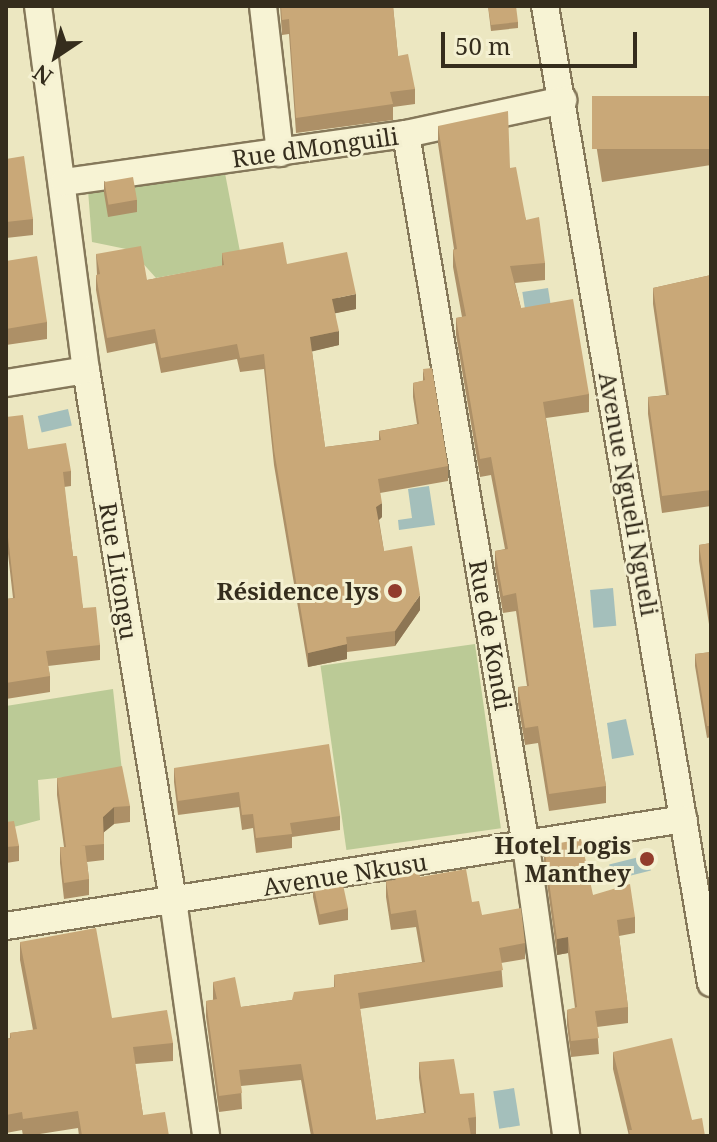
<!DOCTYPE html>
<html>
<head>
<meta charset="utf-8">
<style>
	body { margin:0 }
	#map { position:relative; width:717px; height:1142px; overflow:hidden; background:#ece7c1; font-family:"Noto Serif",serif }
	div>[style] { position:absolute }
	.green>* { inset:0; background:#bbca96; transform-origin:0 0 }
	.water>* { inset:0; background:#a4bfbb; transform-origin:0 0 }
	.roads { filter:drop-shadow(2px 0 #85785a) drop-shadow(-2px 0 #85785a) drop-shadow(0 2px #85785a) drop-shadow(0 -2px #85785a) }
	.minor>* { height:26px; margin:-13px; padding:0 13px; transform-origin:13px; border-radius:13px; background:#f7f3d4 }
	.wall>* { inset:0; background:#ad9067 }
	.shaded-wall>* { inset:0; background:#8d7654 }
	.building>* { inset:0; background:#c9a878; transform-origin:0 0 }
	.dots>* { width:22px; height:22px; translate:-50% -50%; box-sizing:border-box; border:4px solid #f4f0d1; border-radius:50% }
	span { translate:-50% -50%; white-space:nowrap; text-align:center; line-height:1.15; -webkit-text-stroke:6px #f4f0d1; paint-order:stroke }
	.street-label { font-size:24px; color:#352d1d }
	.poi-label { font-size:24px; color:#352d1d; font-weight:700 }
	.right { translate:-100% -50%; text-align:right }
	.frame { position:absolute; inset:0; border:8px solid #352d1d; pointer-events:none }
	.north { position:absolute; left:16px; top:16px; width:80px; height:80px; -webkit-text-stroke:6px #f4f0d1; paint-order:stroke; rotate:215deg; font-size:22px; font-weight:700; line-height:32px; text-align:center; color:#352d1d }
	.north::after { content:''; display:block; margin:auto; width:28px; height:36px; background:#352d1d; clip-path:polygon(50% 0,100% 100%,50% 72%,0 100%) }
	.scale { position:absolute; left:441px; top:32px; width:196px; height:36px; box-sizing:border-box; border:4px solid #352d1d; border-top:0; padding-left:10px; font-size:24px; line-height:28px; white-space:nowrap; color:#352d1d; -webkit-text-stroke:6px #f4f0d1; paint-order:stroke }
</style>
</head>
<body>
<div id="map">
	<div class="green">
		<div style="clip-path:polygon(224px 168px,242px 262px,156px 278px,131px 250px,92px 242px,88px 190px,130px 188px)"></div>
		<div style="left:475px;top:644px;width:186px;height:156px;rotate:82deg"></div>
		<div style="clip-path:polygon(113px 689px,122px 771px,38px 780px,40px 820px,6px 829px,6px 706px)"></div>
	</div>
	<div class="water">
		<div style="left:548px;top:288px;width:18px;height:26px;rotate:81deg"></div>
		<div style="left:68px;top:409px;width:17px;height:31px;rotate:77deg"></div>
		<div style="clip-path:polygon(429px 486px,435px 525px,399px 530px,398px 520px,412px 518px,408px 489px)"></div>
		<div style="left:613px;top:588px;width:38px;height:23px;rotate:85deg"></div>
		<div style="clip-path:polygon(626px 719px,634px 755px,612px 759px,607px 723px)"></div>
		<div style="left:647px;top:855px;width:16px;height:39px;rotate:76deg"></div>
		<div style="left:514px;top:1088px;width:38px;height:21px;rotate:81deg"></div>
	</div>
	<div class="roads">
		<div class="minor">
			<div style="left:38px;top:6px;width:367px;rotate:82.5deg"></div>
			<div style="left:86px;top:370px;width:537px;rotate:80.68deg"></div>
			<div style="left:173px;top:900px;width:238px;rotate:82deg"></div>
			<div style="left:263px;top:6px;width:148px;rotate:83.4deg"></div>
			<div style="left:545px;top:6px;width:991px;rotate:80.36deg"></div>
			<div style="left:406px;top:134px;width:722px;rotate:80.43deg"></div>
			<div style="left:526px;top:846px;width:293px;rotate:82.1deg"></div>
			<div style="left:64px;top:182px;width:345px;rotate:-8deg"></div>
			<div style="left:406px;top:134px;width:161px;rotate:-12.2deg"></div>
			<div style="left:6px;top:383px;width:81px;rotate:-9.2deg"></div>
			<div style="left:6px;top:926px;width:686px;rotate:-8.97deg"></div>
		</div>
	</div>
	<div class="wall">
		<div style="clip-path:polygon(280px 6px,393px 6px,398px 56px,415px 89px,415px 104px,393px 107px,393px 120px,296px 133px,289px 34px,282px 35px)"></div>
		<div style="clip-path:polygon(488px 6px,518px 22px,518px 28px,491px 31px)"></div>
		<div style="clip-path:polygon(711px 96px,711px 165px,602px 182px,594px 131px,594px 115px)"></div>
		<div style="clip-path:polygon(438px 126px,510px 168px,526px 220px,545px 263px,545px 280px,515px 283px,521px 308px,589px 394px,589px 412px,546px 418px,606px 786px,606px 803px,549px 811px,538px 743px,525px 745px,518px 704px,518px 687px,527px 686px,516px 611px,503px 613px,495px 568px,495px 551px,505px 549px,491px 475px,480px 477px,456px 335px,456px 318px,462px 317px,453px 267px,453px 250px,454px 249px,438px 144px)"></div>
		<div style="clip-path:polygon(6px 159px,33px 219px,33px 235px,6px 238px)"></div>
		<div style="clip-path:polygon(104px 181px,137px 200px,137px 212px,108px 217px,104px 193px)"></div>
		<div style="clip-path:polygon(222px 253px,287px 264px,356px 309px,335px 313px,339px 345px,312px 351px,325px 447px,379px 440px,379px 431px,417px 424px,413px 397px,413px 383px,423px 381px,423px 369px,448px 466px,448px 481px,380px 493px,382px 517px,379px 520px,384px 551px,420px 610px,395px 646px,347px 652px,347px 659px,308px 667px,274px 465px,264px 369px,240px 372px,237px 359px,161px 373px,155px 343px,107px 353px,96px 290px,96px 275px,97px 275px,96px 254px,147px 280px,222px 266px)"></div>
		<div style="clip-path:polygon(6px 261px,47px 322px,47px 339px,6px 345px)"></div>
		<div style="clip-path:polygon(711px 275px,711px 506px,662px 513px,648px 414px,648px 397px,666px 395px,653px 304px,653px 288px)"></div>
		<div style="clip-path:polygon(6px 417px,28px 449px,71px 471px,71px 486px,64px 487px,73px 556px,83px 608px,100px 645px,100px 660px,48px 666px,50px 676px,50px 692px,6px 699px,6px 599px,13px 598px,7px 545px,6px 545px)"></div>
		<div style="clip-path:polygon(711px 543px,711px 624px,709px 624px,699px 561px,699px 545px)"></div>
		<div style="clip-path:polygon(711px 652px,711px 737px,707px 738px,695px 666px,695px 654px)"></div>
		<div style="clip-path:polygon(174px 768px,340px 816px,340px 830px,292px 837px,292px 848px,256px 853px,253px 828px,242px 830px,239px 807px,178px 815px,174px 782px)"></div>
		<div style="clip-path:polygon(57px 778px,130px 806px,130px 822px,114px 824px,104px 832px,104px 860px,87px 862px,89px 879px,89px 895px,64px 899px,60px 863px,60px 847px,64px 847px,57px 795px)"></div>
		<div style="clip-path:polygon(6px 822px,19px 846px,19px 861px,6px 863px)"></div>
		<div style="clip-path:polygon(544px 846px,593px 895px,635px 917px,635px 933px,619px 936px,628px 1007px,628px 1023px,597px 1027px,599px 1054px,571px 1057px,567px 1025px,567px 1010px,575px 1008px,568px 953px,557px 955px,544px 862px)"></div>
		<div style="clip-path:polygon(395px 874px,420px 877px,472px 902px,482px 915px,525px 943px,525px 959px,501px 963px,503px 987px,360px 1009px,376px 1120px,424px 1113px,419px 1078px,419px 1062px,460px 1094px,476px 1117px,476px 1134px,471px 1134px,471px 1136px,311px 1136px,301px 1080px,241px 1086px,242px 1109px,219px 1112px,206px 1017px,206px 1001px,213px 1000px,213px 982px,241px 1007px,292px 1000px,334px 987px,334px 975px,422px 962px,416px 927px,391px 930px,386px 897px,386px 881px,395px 880px)"></div>
		<div style="clip-path:polygon(313px 885px,348px 908px,348px 920px,319px 925px,313px 897px)"></div>
		<div style="clip-path:polygon(20px 942px,112px 1018px,173px 1043px,173px 1061px,135px 1064px,143px 1115px,169px 1136px,79px 1136px,78px 1128px,27px 1136px,23px 1136px,22px 1130px,6px 1133px,6px 1039px,10px 1038px,10px 1033px,33px 1030px,20px 960px)"></div>
		<div style="clip-path:polygon(613px 1052px,692px 1120px,705px 1136px,629px 1136px,613px 1069px)"></div>
	</div>
	<div class="shaded-wall">
		<div style="clip-path:polygon(356px 294px,356px 309px,332px 314px,332px 299px)"></div>
		<div style="clip-path:polygon(339px 331px,339px 345px,310px 352px,310px 337px)"></div>
		<div style="clip-path:polygon(382px 503px,382px 517px,376px 522px,376px 507px)"></div>
		<div style="clip-path:polygon(420px 595px,420px 610px,395px 646px,395px 631px)"></div>
		<div style="clip-path:polygon(347px 644px,347px 659px,308px 667px,308px 653px)"></div>
		<div style="clip-path:polygon(114px 807px,114px 824px,103px 833px,103px 817px)"></div>
		<div style="clip-path:polygon(568px 937px,568px 953px,557px 955px,557px 939px)"></div>
	</div>
	<div class="building">
		<div style="clip-path:polygon(281px 6px,393px 6px,398px 56px,408px 54px,415px 89px,390px 92px,393px 104px,296px 118px,289px 19px,282px 20px)"></div>
		<div style="clip-path:polygon(488px 6px,516px 6px,518px 22px,491px 25px)"></div>
		<div style="left:711px;top:96px;width:53px;height:119px;rotate:90deg"></div>
		<div style="clip-path:polygon(508px 111px,510px 168px,516px 167px,526px 220px,539px 217px,545px 263px,510px 266px,521px 308px,573px 299px,589px 394px,543px 402px,606px 786px,549px 794px,538px 726px,525px 728px,518px 687px,529px 686px,516px 593px,503px 596px,495px 551px,508px 549px,491px 457px,480px 459px,456px 318px,466px 316px,453px 250px,457px 249px,438px 126px)"></div>
		<div style="clip-path:polygon(24px 156px,33px 219px,6px 222px,6px 159px)"></div>
		<div style="left:133px;top:177px;width:23px;height:29px;rotate:80deg"></div>
		<div style="clip-path:polygon(283px 242px,287px 264px,347px 252px,356px 294px,332px 299px,339px 331px,310px 337px,325px 447px,381px 440px,379px 431px,419px 424px,413px 383px,425px 380px,423px 369px,432px 368px,448px 466px,378px 479px,382px 503px,376px 507px,384px 551px,412px 546px,420px 595px,395px 631px,346px 637px,347px 644px,308px 653px,274px 450px,264px 354px,240px 358px,237px 344px,161px 358px,155px 329px,107px 338px,96px 275px,100px 274px,96px 254px,141px 246px,147px 280px,224px 265px,222px 253px)"></div>
		<div style="clip-path:polygon(37px 256px,47px 322px,6px 329px,6px 261px)"></div>
		<div style="clip-path:polygon(711px 275px,711px 490px,662px 496px,648px 397px,669px 395px,653px 288px)"></div>
		<div style="clip-path:polygon(23px 415px,28px 449px,66px 443px,71px 471px,63px 472px,73px 556px,77px 556px,83px 608px,96px 607px,100px 645px,46px 651px,50px 676px,6px 683px,6px 599px,15px 598px,7px 529px,6px 529px,6px 417px)"></div>
		<div style="clip-path:polygon(711px 543px,711px 608px,709px 608px,699px 545px)"></div>
		<div style="clip-path:polygon(711px 652px,711px 726px,707px 726px,695px 654px)"></div>
		<div style="clip-path:polygon(329px 744px,340px 816px,290px 823px,292px 834px,256px 838px,253px 814px,242px 815px,239px 792px,178px 801px,174px 768px)"></div>
		<div style="clip-path:polygon(122px 766px,130px 806px,114px 807px,103px 817px,104px 844px,81px 846px,85px 846px,89px 879px,64px 883px,60px 847px,66px 847px,57px 778px)"></div>
		<div style="clip-path:polygon(14px 821px,19px 846px,6px 847px,6px 822px)"></div>
		<div style="clip-path:polygon(581px 839px,593px 895px,630px 884px,635px 917px,617px 920px,628px 1007px,595px 1011px,599px 1038px,571px 1041px,567px 1010px,577px 1007px,568px 937px,557px 939px,544px 846px)"></div>
		<div style="clip-path:polygon(466px 869px,472px 902px,479px 901px,482px 915px,521px 908px,525px 943px,499px 948px,503px 970px,358px 993px,376px 1120px,426px 1113px,419px 1062px,454px 1059px,460px 1094px,474px 1093px,476px 1117px,468px 1118px,471px 1136px,314px 1136px,301px 1064px,239px 1070px,242px 1093px,219px 1096px,206px 1001px,217px 999px,213px 982px,235px 977px,241px 1007px,292px 1000px,294px 992px,335px 987px,334px 975px,425px 962px,416px 910px,391px 914px,386px 881px,396px 880px,395px 874px,419px 870px,420px 877px)"></div>
		<div style="left:342px;top:880px;width:29px;height:29px;rotate:78deg"></div>
		<div style="clip-path:polygon(96px 928px,112px 1018px,167px 1010px,173px 1043px,133px 1047px,143px 1115px,165px 1112px,169px 1136px,82px 1136px,78px 1111px,23px 1119px,22px 1112px,6px 1115px,6px 1039px,11px 1038px,10px 1033px,37px 1029px,20px 942px)"></div>
		<div style="clip-path:polygon(672px 1038px,692px 1120px,702px 1118px,705px 1136px,630px 1136px,629px 1130px,632px 1130px,613px 1052px)"></div>
	</div>
	<div class="dots">
		<div style="left:395px;top:591px;background:#923c2c"></div>
		<div style="left:647px;top:859px;background:#923c2c"></div>
	</div>
	<div class="street-label">
		<span style="left:315px;top:147px;rotate:-8deg">Rue dMonguili</span>
		<span style="left:629px;top:494px;rotate:80deg">Avenue Ngueli Ngueli</span>
		<span style="left:119px;top:571px;rotate:81deg">Rue Litongu</span>
		<span style="left:491px;top:635px;rotate:80deg">Rue de Kondi</span>
		<span style="left:345px;top:874px;rotate:-9deg">Avenue Nkusu</span>
	</div>
	<div class="poi-label">
		<span class="right" style="left:379px;top:591px">Résidence lys</span>
		<span class="right" style="left:631px;top:859px">Hotel Logis<br>Manthey</span>
	</div>
	<div class="frame"></div>
	<div class="north">N</div>
	<div class="scale">50 m</div>
</div>
</body>
</html>
